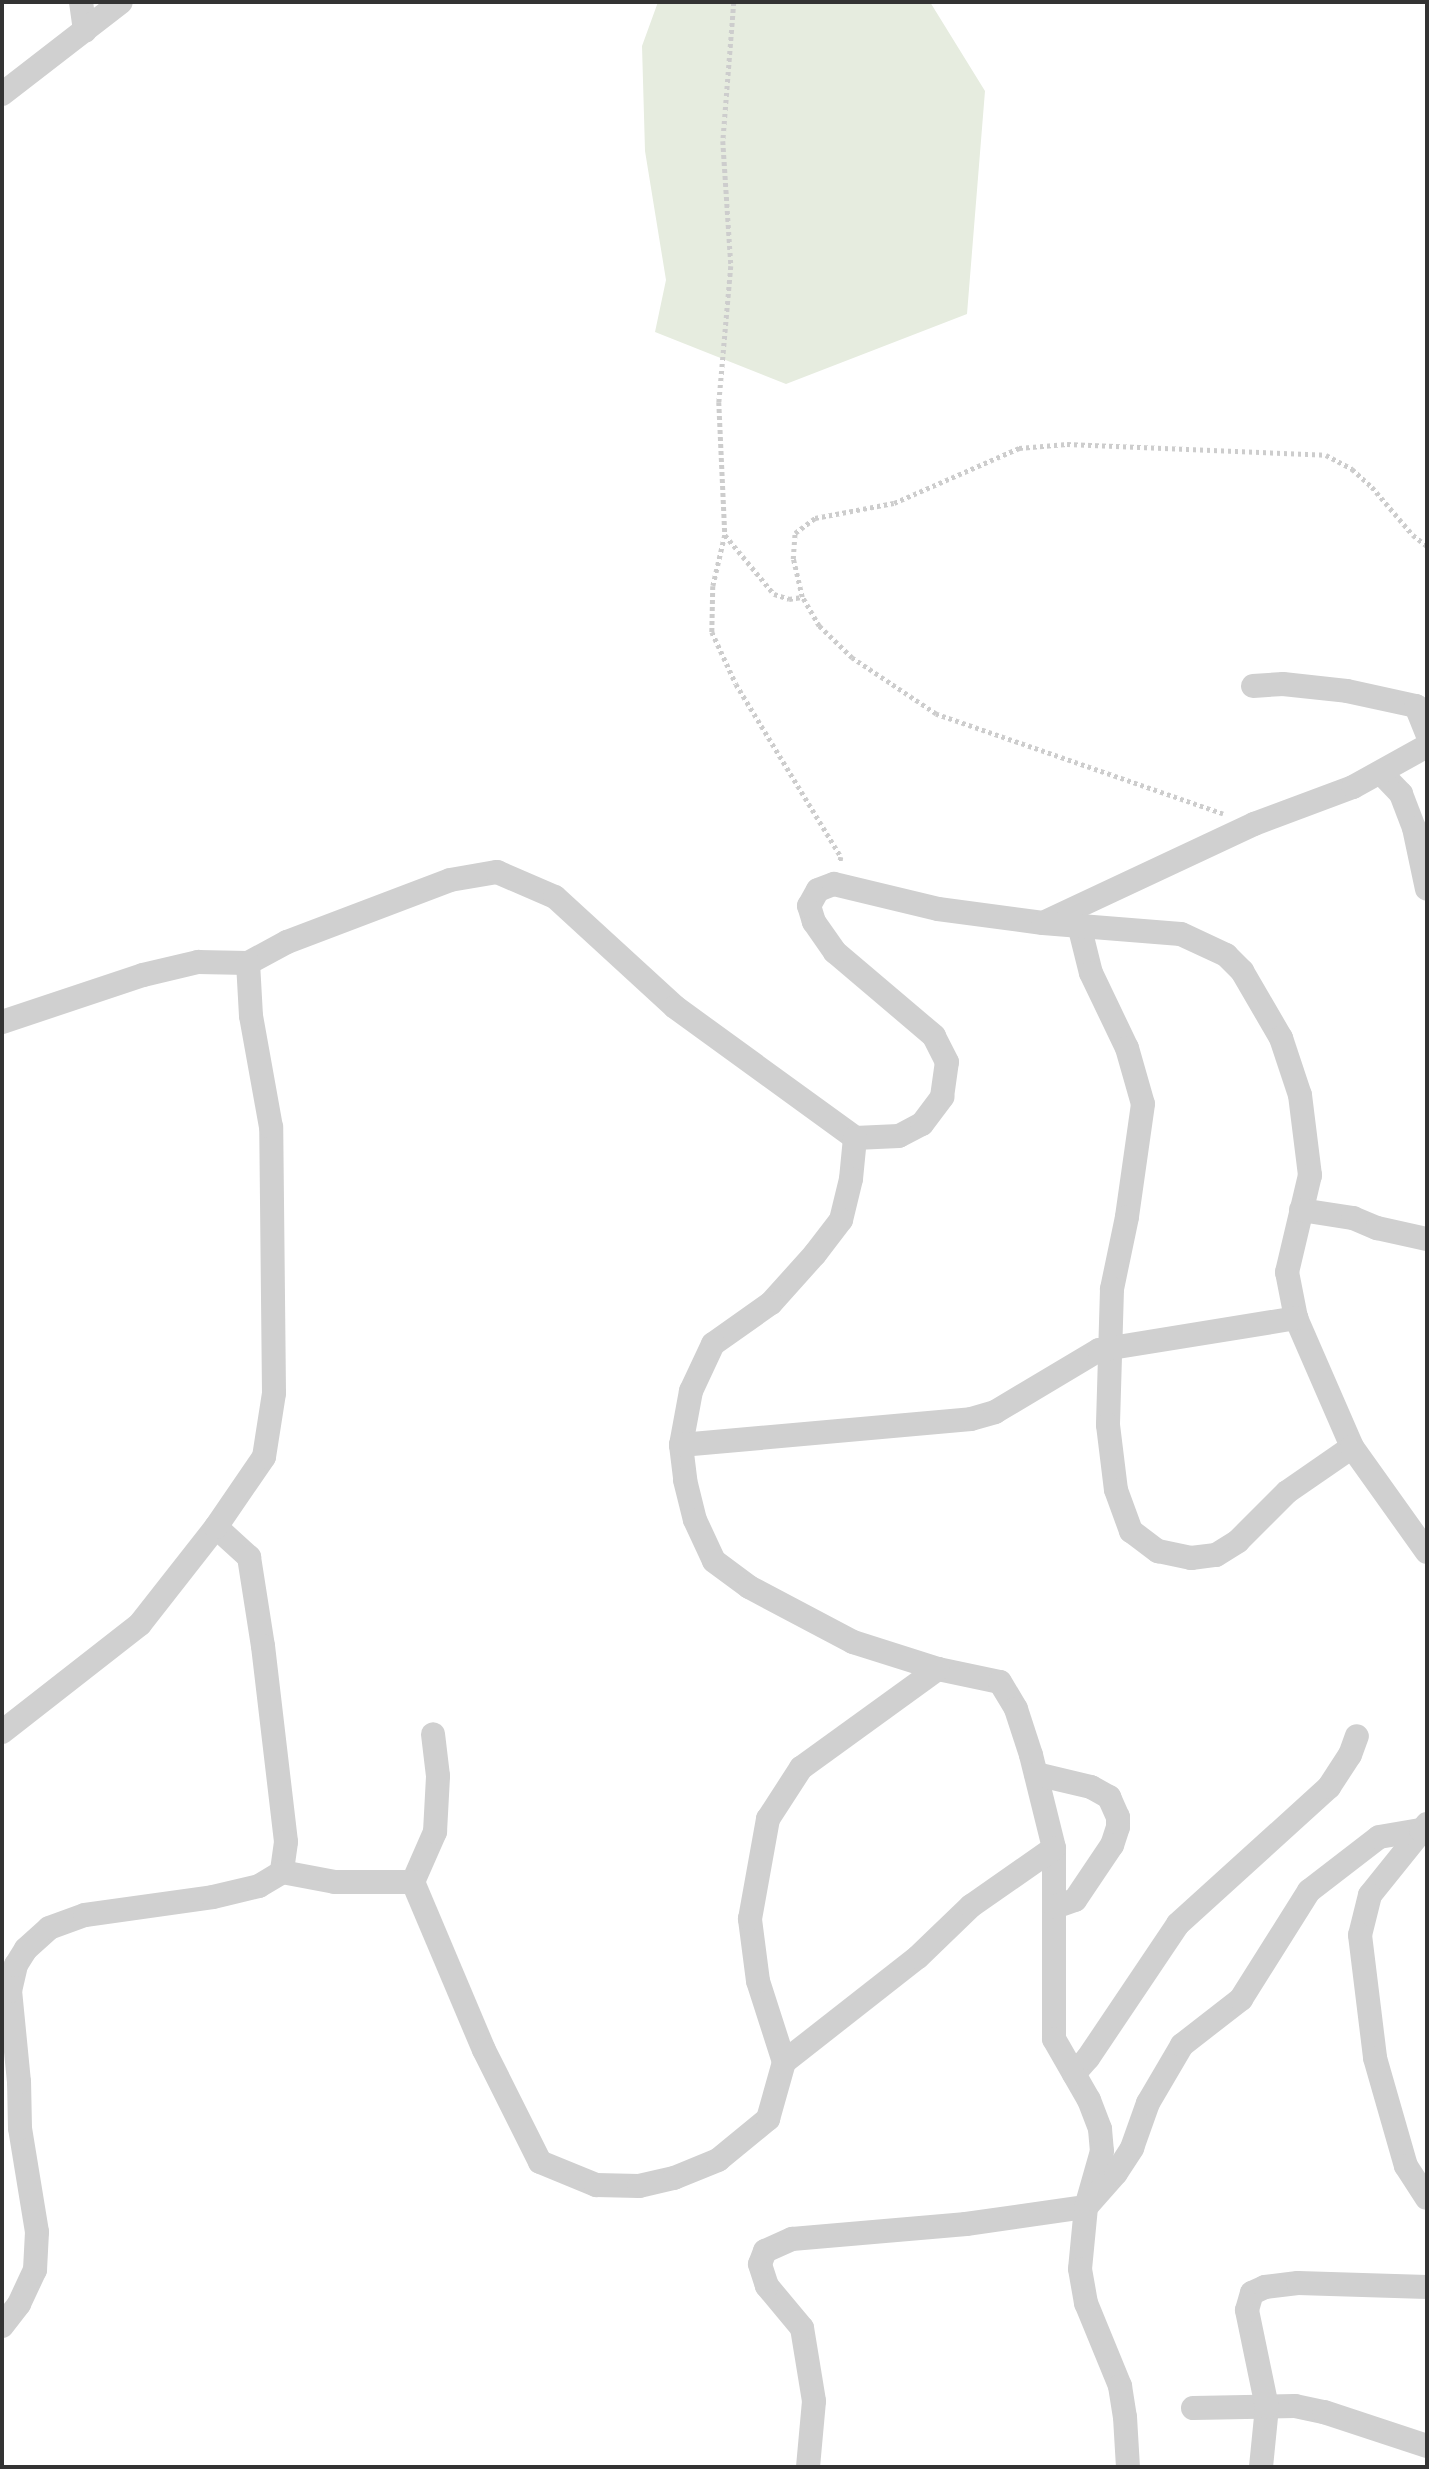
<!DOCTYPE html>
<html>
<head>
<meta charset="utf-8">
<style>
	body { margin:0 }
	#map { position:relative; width:1429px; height:2469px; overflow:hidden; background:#fff; font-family:Signika,sans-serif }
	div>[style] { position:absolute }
	.green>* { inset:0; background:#e6ecdf }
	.path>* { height:4.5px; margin-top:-2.25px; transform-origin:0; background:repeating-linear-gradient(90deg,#cdcdcd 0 3.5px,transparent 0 7px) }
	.minor>* { height:24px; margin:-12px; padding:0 12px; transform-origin:12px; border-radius:12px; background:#d0d0d0 }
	span { translate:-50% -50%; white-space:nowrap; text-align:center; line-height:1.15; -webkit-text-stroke:7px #fff; paint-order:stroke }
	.frame { position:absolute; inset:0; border:4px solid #333; pointer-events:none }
</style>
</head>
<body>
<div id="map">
	<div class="green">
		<div style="clip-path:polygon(658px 2px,930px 2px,985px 91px,967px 314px,786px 384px,655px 332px,666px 280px,645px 151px,642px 46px)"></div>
	</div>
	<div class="path">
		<div style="left:734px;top:2px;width:139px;rotate:94.5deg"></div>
		<div style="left:723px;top:141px;width:125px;rotate:86.3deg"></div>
		<div style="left:731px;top:266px;width:137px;rotate:95deg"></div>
		<div style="left:719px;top:402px;width:133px;rotate:87.4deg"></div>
		<div style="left:725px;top:535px;width:52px;rotate:103.2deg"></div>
		<div style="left:713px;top:586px;width:46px;rotate:91.2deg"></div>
		<div style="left:712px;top:632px;width:57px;rotate:65.2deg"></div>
		<div style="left:736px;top:684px;width:202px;rotate:58.7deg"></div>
		<div style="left:841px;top:857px;width:6px;rotate:99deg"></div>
		<div style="left:725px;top:535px;width:77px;rotate:50.3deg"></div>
		<div style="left:774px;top:594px;width:16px;rotate:18deg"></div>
		<div style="left:789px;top:599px;width:13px;rotate:-9deg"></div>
		<div style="left:1223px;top:814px;width:304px;rotate:-160.8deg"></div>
		<div style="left:936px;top:714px;width:101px;rotate:-146.3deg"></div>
		<div style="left:852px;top:658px;width:46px;rotate:-135.9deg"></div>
		<div style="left:819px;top:626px;width:34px;rotate:-120deg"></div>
		<div style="left:802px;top:597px;width:39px;rotate:-103deg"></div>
		<div style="left:793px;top:559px;width:26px;rotate:-86deg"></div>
		<div style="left:795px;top:533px;width:25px;rotate:-37deg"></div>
		<div style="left:815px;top:518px;width:80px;rotate:-10.8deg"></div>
		<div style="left:894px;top:503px;width:137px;rotate:-23.7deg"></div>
		<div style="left:1019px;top:448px;width:48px;rotate:-4.8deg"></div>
		<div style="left:1067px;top:444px;width:259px;rotate:2.4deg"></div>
		<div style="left:1326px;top:455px;width:30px;rotate:28deg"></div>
		<div style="left:1352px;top:469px;width:27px;rotate:42deg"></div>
		<div style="left:1372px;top:487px;width:63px;rotate:49.5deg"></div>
		<div style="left:1413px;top:535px;width:18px;rotate:38deg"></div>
	</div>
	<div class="minor">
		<div style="left:81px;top:2px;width:29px;rotate:82deg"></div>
		<div style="left:2px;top:94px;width:150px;rotate:-37.7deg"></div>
		<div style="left:1253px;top:686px;width:30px;rotate:-4deg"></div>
		<div style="left:1283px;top:684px;width:64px;rotate:6.2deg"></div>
		<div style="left:1347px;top:691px;width:71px;rotate:12.3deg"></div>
		<div style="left:1416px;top:706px;width:29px;rotate:68deg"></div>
		<div style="left:1381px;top:773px;width:29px;rotate:46deg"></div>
		<div style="left:1401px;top:794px;width:36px;rotate:69deg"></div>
		<div style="left:1414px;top:828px;width:62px;rotate:78deg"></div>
		<div style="left:1047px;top:921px;width:229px;rotate:-25.1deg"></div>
		<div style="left:1254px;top:824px;width:106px;rotate:-20.5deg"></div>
		<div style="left:1353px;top:787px;width:85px;rotate:-29deg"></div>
		<div style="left:1079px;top:925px;width:49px;rotate:76deg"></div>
		<div style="left:1091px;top:973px;width:83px;rotate:64.4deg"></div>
		<div style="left:1127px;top:1048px;width:58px;rotate:74.1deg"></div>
		<div style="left:1143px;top:1104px;width:114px;rotate:98.1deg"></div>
		<div style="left:1127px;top:1217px;width:74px;rotate:101.8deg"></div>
		<div style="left:1112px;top:1289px;width:136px;rotate:91.7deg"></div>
		<div style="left:1108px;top:1425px;width:65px;rotate:83deg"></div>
		<div style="left:1116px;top:1490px;width:44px;rotate:69.9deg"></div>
		<div style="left:1131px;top:1531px;width:34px;rotate:37deg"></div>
		<div style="left:1158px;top:1551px;width:34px;rotate:12deg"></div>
		<div style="left:1191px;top:1558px;width:25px;rotate:-7deg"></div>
		<div style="left:1216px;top:1555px;width:26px;rotate:-32deg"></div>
		<div style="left:1238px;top:1541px;width:69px;rotate:-45deg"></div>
		<div style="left:1287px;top:1492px;width:79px;rotate:-34.7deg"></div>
		<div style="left:2px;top:1022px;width:149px;rotate:-18.4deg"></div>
		<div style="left:143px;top:975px;width:57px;rotate:-13.3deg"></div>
		<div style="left:198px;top:962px;width:50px;rotate:1.1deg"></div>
		<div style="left:248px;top:963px;width:44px;rotate:-28.3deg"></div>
		<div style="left:287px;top:942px;width:174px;rotate:-20.8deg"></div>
		<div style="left:450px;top:880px;width:48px;rotate:-9.7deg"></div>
		<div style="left:497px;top:872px;width:63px;rotate:23.3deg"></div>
		<div style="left:555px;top:897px;width:163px;rotate:42.5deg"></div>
		<div style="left:675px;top:1007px;width:223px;rotate:36deg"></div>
		<div style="left:855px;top:1138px;width:44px;rotate:-2.6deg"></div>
		<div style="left:899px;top:1136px;width:26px;rotate:-28deg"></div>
		<div style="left:922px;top:1124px;width:34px;rotate:-53deg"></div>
		<div style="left:942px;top:1097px;width:35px;rotate:-82deg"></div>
		<div style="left:947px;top:1062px;width:29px;rotate:-117deg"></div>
		<div style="left:934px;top:1036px;width:130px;rotate:-139.7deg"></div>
		<div style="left:835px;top:952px;width:37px;rotate:-125deg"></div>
		<div style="left:814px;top:922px;width:17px;rotate:-107deg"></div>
		<div style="left:809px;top:906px;width:18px;rotate:-61deg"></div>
		<div style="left:818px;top:890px;width:17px;rotate:-21deg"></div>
		<div style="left:834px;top:884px;width:107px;rotate:13.5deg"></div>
		<div style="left:938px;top:909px;width:106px;rotate:7.6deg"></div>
		<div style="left:1043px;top:923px;width:138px;rotate:4.6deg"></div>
		<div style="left:1181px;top:934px;width:50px;rotate:25deg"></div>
		<div style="left:1226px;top:955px;width:23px;rotate:45deg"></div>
		<div style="left:1242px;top:971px;width:78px;rotate:59.8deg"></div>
		<div style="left:1281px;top:1038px;width:60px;rotate:71.6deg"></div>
		<div style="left:1300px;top:1095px;width:81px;rotate:82.9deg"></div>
		<div style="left:1310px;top:1175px;width:100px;rotate:103.3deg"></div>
		<div style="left:1287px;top:1272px;width:47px;rotate:78.9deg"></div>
		<div style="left:1296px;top:1318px;width:141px;rotate:66.5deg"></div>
		<div style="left:1352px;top:1447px;width:129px;rotate:54.5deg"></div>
		<div style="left:855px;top:1138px;width:41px;rotate:95.6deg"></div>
		<div style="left:851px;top:1179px;width:42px;rotate:103.7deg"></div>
		<div style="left:841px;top:1220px;width:43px;rotate:127.4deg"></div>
		<div style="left:815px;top:1254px;width:66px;rotate:131.9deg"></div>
		<div style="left:771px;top:1303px;width:71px;rotate:144.7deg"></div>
		<div style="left:713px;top:1344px;width:52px;rotate:115.1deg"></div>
		<div style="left:691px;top:1391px;width:55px;rotate:100.5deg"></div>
		<div style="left:681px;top:1445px;width:35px;rotate:83deg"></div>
		<div style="left:685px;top:1480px;width:41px;rotate:76deg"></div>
		<div style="left:695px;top:1520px;width:45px;rotate:65.1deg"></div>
		<div style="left:714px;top:1561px;width:44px;rotate:36.6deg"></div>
		<div style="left:749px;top:1587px;width:118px;rotate:27.9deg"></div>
		<div style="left:853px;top:1642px;width:89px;rotate:17.6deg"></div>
		<div style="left:938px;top:1669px;width:63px;rotate:11.8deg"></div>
		<div style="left:1000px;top:1682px;width:31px;rotate:59deg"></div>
		<div style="left:1016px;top:1709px;width:48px;rotate:71.9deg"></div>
		<div style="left:1031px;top:1755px;width:96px;rotate:76.1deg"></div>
		<div style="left:1054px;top:1848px;width:191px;rotate:90deg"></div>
		<div style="left:1054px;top:2039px;width:70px;rotate:60.2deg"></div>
		<div style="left:1089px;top:2100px;width:31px;rotate:69deg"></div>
		<div style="left:1100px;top:2129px;width:22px;rotate:85deg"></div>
		<div style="left:1102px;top:2151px;width:58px;rotate:105.9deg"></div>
		<div style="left:1086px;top:2207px;width:62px;rotate:95.5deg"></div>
		<div style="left:1080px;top:2269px;width:35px;rotate:80deg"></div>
		<div style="left:1086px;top:2303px;width:90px;rotate:67.7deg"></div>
		<div style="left:1120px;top:2386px;width:31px;rotate:81deg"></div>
		<div style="left:1125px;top:2417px;width:50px;rotate:86.6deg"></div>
		<div style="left:1301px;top:1210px;width:53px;rotate:8.7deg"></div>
		<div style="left:1353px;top:1218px;width:26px;rotate:23deg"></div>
		<div style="left:1377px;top:1228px;width:51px;rotate:12.4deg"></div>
		<div style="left:681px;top:1445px;width:291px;rotate:-5.1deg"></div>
		<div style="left:971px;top:1419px;width:25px;rotate:-16deg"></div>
		<div style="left:995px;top:1412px;width:121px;rotate:-30.8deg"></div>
		<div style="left:1099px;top:1350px;width:200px;rotate:-9.2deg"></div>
		<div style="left:216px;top:1527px;width:45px;rotate:42.3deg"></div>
		<div style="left:249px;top:1557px;width:90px;rotate:81.1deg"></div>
		<div style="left:263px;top:1646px;width:197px;rotate:83.3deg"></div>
		<div style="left:286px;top:1842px;width:30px;rotate:98deg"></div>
		<div style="left:2px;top:1732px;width:175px;rotate:-38deg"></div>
		<div style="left:140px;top:1624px;width:123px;rotate:-51.9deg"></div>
		<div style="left:216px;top:1527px;width:85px;rotate:-55.6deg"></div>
		<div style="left:264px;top:1457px;width:65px;rotate:-81.1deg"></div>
		<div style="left:274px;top:1393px;width:266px;rotate:-90.6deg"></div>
		<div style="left:271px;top:1127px;width:113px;rotate:-100.2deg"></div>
		<div style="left:251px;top:1016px;width:53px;rotate:-93.2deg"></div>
		<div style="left:1036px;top:1774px;width:57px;rotate:13.3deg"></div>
		<div style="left:1091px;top:1787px;width:21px;rotate:29deg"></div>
		<div style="left:1109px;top:1797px;width:22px;rotate:66deg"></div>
		<div style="left:1118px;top:1817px;width:10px;rotate:90deg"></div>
		<div style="left:1118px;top:1827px;width:19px;rotate:108deg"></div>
		<div style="left:1112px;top:1845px;width:66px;rotate:123.9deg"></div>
		<div style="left:1075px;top:1900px;width:21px;rotate:161deg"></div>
		<div style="left:1427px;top:1824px;width:91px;rotate:128.8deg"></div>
		<div style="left:1370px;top:1895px;width:41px;rotate:104deg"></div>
		<div style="left:1360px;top:1935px;width:124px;rotate:83deg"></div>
		<div style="left:1375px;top:2058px;width:112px;rotate:74deg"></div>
		<div style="left:1406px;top:2166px;width:38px;rotate:57deg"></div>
		<div style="left:413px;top:1882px;width:55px;rotate:-66.3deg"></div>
		<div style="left:435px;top:1832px;width:56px;rotate:-86.9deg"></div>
		<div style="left:438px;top:1776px;width:42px;rotate:-96.8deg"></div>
		<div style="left:784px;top:2062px;width:85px;rotate:-107.8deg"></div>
		<div style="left:758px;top:1981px;width:63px;rotate:-97.4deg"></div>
		<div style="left:750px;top:1919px;width:102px;rotate:-79.8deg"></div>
		<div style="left:768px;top:1819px;width:61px;rotate:-57.1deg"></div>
		<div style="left:801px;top:1768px;width:169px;rotate:-35.9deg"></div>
		<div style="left:1074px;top:2074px;width:21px;rotate:-49deg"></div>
		<div style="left:1088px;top:2058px;width:161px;rotate:-56.1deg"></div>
		<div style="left:1178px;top:1924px;width:204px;rotate:-42.2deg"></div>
		<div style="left:1329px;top:1787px;width:38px;rotate:-57deg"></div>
		<div style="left:1350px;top:1755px;width:20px;rotate:-70deg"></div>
		<div style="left:2px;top:2326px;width:28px;rotate:-52deg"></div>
		<div style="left:19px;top:2304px;width:38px;rotate:-65deg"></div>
		<div style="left:35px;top:2270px;width:38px;rotate:-87deg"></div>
		<div style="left:37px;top:2232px;width:105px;rotate:-99.3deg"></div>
		<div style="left:20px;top:2128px;width:46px;rotate:-91.2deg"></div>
		<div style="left:19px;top:2082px;width:91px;rotate:-95.6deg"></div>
		<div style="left:10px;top:1991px;width:27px;rotate:-77deg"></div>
		<div style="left:16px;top:1965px;width:19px;rotate:-58deg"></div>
		<div style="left:26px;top:1949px;width:31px;rotate:-42deg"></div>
		<div style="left:49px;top:1928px;width:38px;rotate:-20deg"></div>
		<div style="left:85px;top:1915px;width:129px;rotate:-8deg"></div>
		<div style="left:213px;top:1897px;width:47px;rotate:-13.4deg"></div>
		<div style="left:259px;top:1886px;width:27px;rotate:-31deg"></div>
		<div style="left:282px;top:1872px;width:54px;rotate:10.7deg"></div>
		<div style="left:335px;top:1882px;width:78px"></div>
		<div style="left:413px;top:1882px;width:182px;rotate:67.1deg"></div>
		<div style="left:484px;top:2050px;width:125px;rotate:63.4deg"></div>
		<div style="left:540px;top:2162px;width:61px;rotate:22.3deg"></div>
		<div style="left:596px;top:2185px;width:43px;rotate:1.3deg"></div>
		<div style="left:639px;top:2186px;width:36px;rotate:-13deg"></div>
		<div style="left:674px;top:2178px;width:48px;rotate:-22.2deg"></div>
		<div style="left:718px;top:2160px;width:65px;rotate:-39.4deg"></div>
		<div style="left:768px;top:2119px;width:59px;rotate:-74.3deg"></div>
		<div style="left:784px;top:2062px;width:170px;rotate:-38.1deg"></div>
		<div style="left:918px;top:1957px;width:74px;rotate:-43.9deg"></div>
		<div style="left:971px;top:1906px;width:101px;rotate:-34.9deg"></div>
		<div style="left:1193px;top:2408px;width:102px;rotate:-1.1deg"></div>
		<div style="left:1295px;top:2406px;width:30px;rotate:12deg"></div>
		<div style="left:1324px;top:2412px;width:108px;rotate:18.3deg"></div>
		<div style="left:808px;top:2467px;width:66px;rotate:-84.8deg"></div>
		<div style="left:814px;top:2401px;width:74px;rotate:-99.3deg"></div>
		<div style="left:802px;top:2328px;width:55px;rotate:-129.8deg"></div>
		<div style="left:767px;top:2286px;width:23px;rotate:-108deg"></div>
		<div style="left:760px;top:2264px;width:14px;rotate:-69deg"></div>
		<div style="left:765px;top:2251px;width:30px;rotate:-24deg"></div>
		<div style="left:792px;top:2239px;width:175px;rotate:-4.9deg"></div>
		<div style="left:966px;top:2224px;width:121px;rotate:-8.1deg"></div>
		<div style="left:1086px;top:2207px;width:45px;rotate:-48.6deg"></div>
		<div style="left:1116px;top:2173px;width:30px;rotate:-57deg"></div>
		<div style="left:1132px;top:2148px;width:48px;rotate:-70.4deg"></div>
		<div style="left:1148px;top:2103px;width:67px;rotate:-59.6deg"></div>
		<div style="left:1182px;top:2045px;width:75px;rotate:-37.9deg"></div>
		<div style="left:1241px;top:1999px;width:128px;rotate:-57.8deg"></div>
		<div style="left:1309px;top:1891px;width:88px;rotate:-37.6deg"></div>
		<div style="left:1379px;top:1837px;width:43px;rotate:-9.5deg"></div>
		<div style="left:1421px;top:1830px;width:6px;rotate:18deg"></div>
		<div style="left:1261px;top:2467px;width:60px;rotate:-84.3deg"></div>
		<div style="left:1267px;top:2407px;width:99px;rotate:-101.7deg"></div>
		<div style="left:1247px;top:2310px;width:18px;rotate:-74deg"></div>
		<div style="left:1252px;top:2293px;width:14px;rotate:-25deg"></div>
		<div style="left:1265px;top:2287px;width:33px;rotate:-7deg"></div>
		<div style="left:1298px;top:2283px;width:129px;rotate:1.8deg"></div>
	</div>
	<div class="frame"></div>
</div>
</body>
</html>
